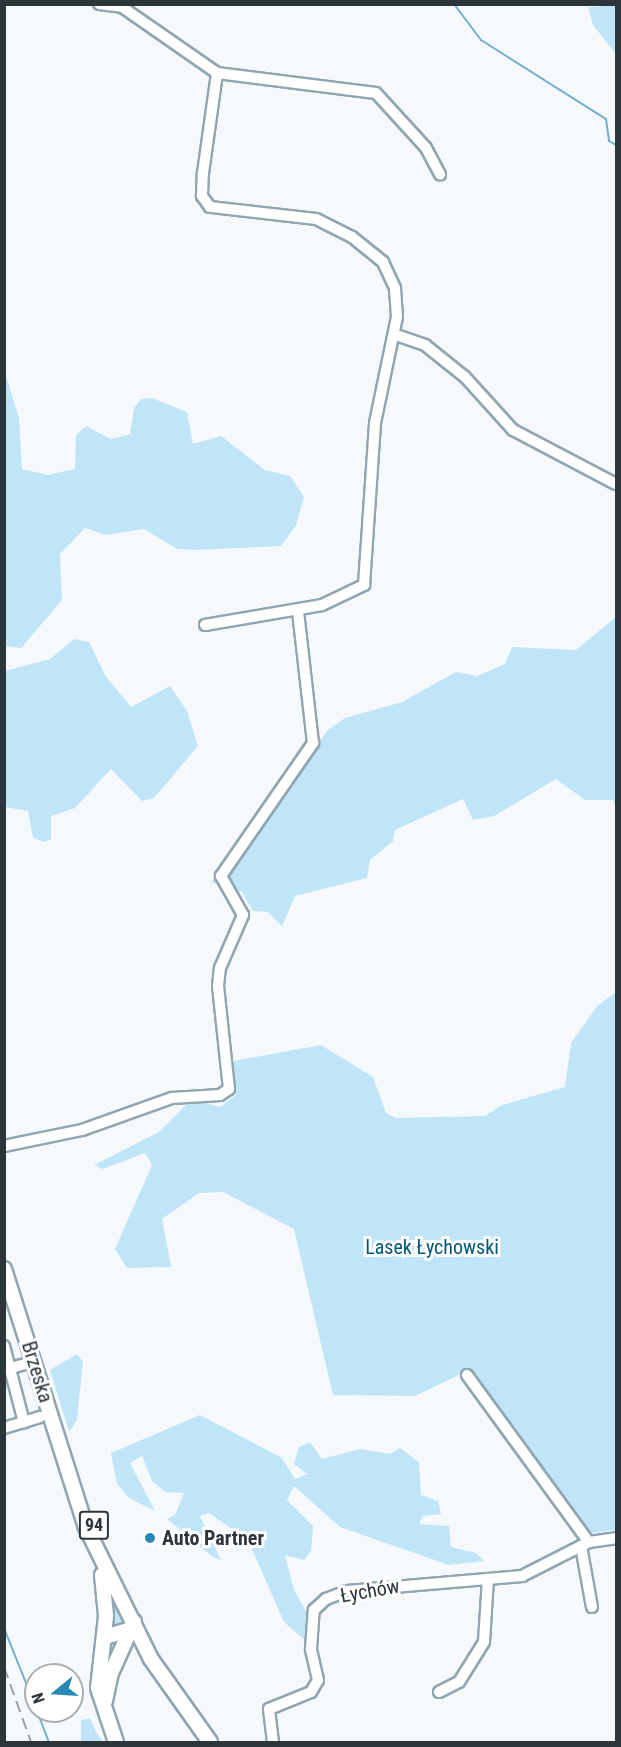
<!DOCTYPE html>
<html>
<head>
<meta charset="utf-8">
<style>
	body { margin:0 }
	#map { position:relative; width:621px; height:1747px; overflow:hidden; background:#f5f9fc; font-family:"Roboto Condensed",sans-serif }
	div>[style] { position:absolute }
	.green>* { inset:0; background:#c1e5f8 }
	.stream>* { height:2px; margin:-1px; padding:0 1px; transform-origin:1px; border-radius:1px; background:#70afd0 }
	.roads { filter:drop-shadow(2px 0 #90a6b1) drop-shadow(-2px 0 #90a6b1) drop-shadow(0 2px #90a6b1) drop-shadow(0 -2px #90a6b1) }
	.minor>* { height:10px; margin:-5px; padding:0 5px; transform-origin:5px; border-radius:5px; background:#fff }
	.major>* { height:14px; margin:-7px; padding:0 7px; transform-origin:7px; border-radius:7px; background:#fff }
	.rail>* { height:2px; margin-top:-1px; transform-origin:0; background:repeating-linear-gradient(90deg,#999fa3 0 12px,transparent 0 18px) }
	.dots>* { width:16px; height:16px; translate:-50% -50%; box-sizing:border-box; border:3px solid #fff; border-radius:50% }
	span { translate:-50% -50%; white-space:nowrap; text-align:center; line-height:1.15; -webkit-text-stroke:6px #fff; paint-order:stroke }
	.shield-label span { padding:2px 4px; background:#fff; border:2px solid; border-radius:4px; -webkit-text-stroke-width:0 }
	.shield-label { font-size:18px; color:#2c353a; font-weight:700 }
	.park-label { font-size:20px; color:#005878 }
	.street-label { font-size:20px; color:#2c353a }
	.poi-label { font-size:20px; color:#2c353a; font-weight:700 }
	.left { translate:0 -50%; text-align:left }
	.frame { position:absolute; inset:0; border:6px solid #2c353a; pointer-events:none }
	.north { position:absolute; left:24px; top:1663px; width:60px; height:60px; box-sizing:border-box; background:#fff; border:2px solid #abaeb0; border-radius:50%; rotate:252deg; font-size:16px; font-weight:700; line-height:24px; text-align:center; color:#2c353a }
	.north::after { content:''; display:block; margin:auto; width:21px; height:27px; background:#288ab4; clip-path:polygon(50% 0,100% 100%,50% 72%,0 100%) }
</style>
</head>
<body>
<div id="map">
	<div class="green">
		<div style="clip-path:polygon(616px 5px,616px 54px,593px 25px,588px 7px)"></div>
		<div style="clip-path:polygon(5px 372px,19px 418px,22px 469px,47px 475px,75px 469px,76px 435px,86px 426px,111px 439px,130px 434px,134px 408px,141px 399px,152px 398px,187px 412px,193px 444px,221px 436px,265px 470px,290px 476px,304px 497px,296px 525px,281px 546px,195px 550px,177px 549px,144px 529px,106px 535px,85px 528px,60px 554px,62px 600px,21px 648px,5px 646px)"></div>
		<div style="clip-path:polygon(616px 617px,616px 807px,613px 800px,585px 800px,556px 779px,494px 816px,473px 820px,463px 799px,395px 830px,393px 841px,370px 860px,367px 878px,295px 896px,282px 926px,268px 912px,253px 911px,242px 892px,211px 882px,328px 730px,345px 718px,402px 702px,456px 672px,477px 676px,505px 664px,512px 647px,576px 650px)"></div>
		<div style="clip-path:polygon(74px 639px,89px 642px,105px 675px,131px 707px,170px 686px,187px 711px,198px 746px,154px 798px,142px 801px,111px 769px,75px 808px,51px 816px,51px 839px,44px 842px,33px 838px,28px 811px,5px 807px,5px 671px,50px 659px)"></div>
		<div style="clip-path:polygon(616px 992px,616px 1530px,592px 1533px,465px 1372px,415px 1396px,333px 1395px,294px 1229px,223px 1192px,199px 1193px,162px 1219px,171px 1267px,127px 1268px,115px 1249px,152px 1165px,145px 1153px,103px 1169px,94px 1165px,159px 1132px,192px 1099px,220px 1107px,236px 1095px,233px 1061px,321px 1045px,373px 1077px,386px 1113px,396px 1118px,485px 1116px,502px 1105px,565px 1087px,571px 1043px,597px 1006px)"></div>
		<div style="clip-path:polygon(77px 1354px,83px 1362px,77px 1420px,69px 1432px,50px 1370px)"></div>
		<div style="clip-path:polygon(200px 1415px,282px 1458px,295px 1479px,307px 1474px,294px 1464px,299px 1447px,310px 1442px,322px 1459px,360px 1449px,390px 1454px,400px 1448px,419px 1462px,421px 1495px,438px 1501px,441px 1514px,423px 1516px,419px 1524px,449px 1526px,451px 1547px,476px 1553px,484px 1561px,449px 1565px,340px 1527px,294px 1486px,287px 1500px,313px 1526px,311px 1551px,304px 1560px,285px 1555px,294px 1590px,308px 1615px,306px 1641px,284px 1622px,248px 1540px,209px 1513px,200px 1516px,221px 1560px,213px 1557px,167px 1519px,175px 1515px,184px 1493px,165px 1492px,152px 1481px,142px 1456px,130px 1463px,155px 1511px,129px 1498px,117px 1484px,111px 1453px)"></div>
		<div style="clip-path:polygon(110px 1590px,128px 1624px,109px 1630px)"></div>
		<div style="clip-path:polygon(90px 1718px,96px 1732px,103px 1742px,81px 1742px,81px 1720px)"></div>
	</div>
	<div class="stream">
		<div style="left:454px;top:4px;width:45px;rotate:53.1deg"></div>
		<div style="left:481px;top:40px;width:148px;rotate:32.3deg"></div>
		<div style="left:606px;top:119px;width:22px;rotate:82deg"></div>
		<div style="left:609px;top:141px;width:8px;rotate:30deg"></div>
		<div style="left:4px;top:1628px;width:86px;rotate:68.2deg"></div>
		<div style="left:37px;top:1711px;width:33px;rotate:69deg"></div>
	</div>
	<div class="roads">
		<div class="minor">
			<div style="left:99px;top:4px;width:23px;rotate:7deg"></div>
			<div style="left:122px;top:7px;width:116px;rotate:34.8deg"></div>
			<div style="left:217px;top:73px;width:160px;rotate:7.2deg"></div>
			<div style="left:376px;top:93px;width:74px;rotate:47.7deg"></div>
			<div style="left:426px;top:148px;width:30px;rotate:62deg"></div>
			<div style="left:396px;top:335px;width:31px;rotate:19deg"></div>
			<div style="left:425px;top:345px;width:51px;rotate:38.7deg"></div>
			<div style="left:465px;top:377px;width:72px;rotate:47.8deg"></div>
			<div style="left:513px;top:430px;width:116px;rotate:27.7deg"></div>
			<div style="left:205px;top:625px;width:119px;rotate:-9.7deg"></div>
			<div style="left:322px;top:605px;width:47px;rotate:-25.5deg"></div>
			<div style="left:364px;top:585px;width:162px;rotate:-86.1deg"></div>
			<div style="left:375px;top:423px;width:108px;rotate:-78.3deg"></div>
			<div style="left:397px;top:317px;width:29px;rotate:-94deg"></div>
			<div style="left:395px;top:288px;width:29px;rotate:-115deg"></div>
			<div style="left:383px;top:262px;width:40px;rotate:-141deg"></div>
			<div style="left:352px;top:237px;width:40px;rotate:-153.4deg"></div>
			<div style="left:316px;top:219px;width:107px;rotate:-173.5deg"></div>
			<div style="left:210px;top:207px;width:14px;rotate:-126deg"></div>
			<div style="left:202px;top:196px;width:23px;rotate:-88deg"></div>
			<div style="left:203px;top:173px;width:101px;rotate:-82deg"></div>
			<div style="left:4px;top:1146px;width:80px;rotate:-11.6deg"></div>
			<div style="left:82px;top:1130px;width:96px;rotate:-19.6deg"></div>
			<div style="left:172px;top:1098px;width:48px;rotate:-3.6deg"></div>
			<div style="left:220px;top:1095px;width:11px;rotate:-34deg"></div>
			<div style="left:229px;top:1089px;width:104px;rotate:-96.1deg"></div>
			<div style="left:218px;top:986px;width:18px;rotate:-84deg"></div>
			<div style="left:220px;top:968px;width:58px;rotate:-66.5deg"></div>
			<div style="left:243px;top:915px;width:45px;rotate:-119.4deg"></div>
			<div style="left:221px;top:876px;width:162px;rotate:-55.3deg"></div>
			<div style="left:313px;top:743px;width:133px;rotate:-96.5deg"></div>
			<div style="left:4px;top:1346px;width:79px;rotate:75.3deg"></div>
			<div style="left:5px;top:1370px;width:30px;rotate:-17deg"></div>
			<div style="left:467px;top:1375px;width:207px;rotate:53.9deg"></div>
			<div style="left:4px;top:1428px;width:38px;rotate:-17deg"></div>
			<div style="left:581px;top:1546px;width:62px;rotate:79.8deg"></div>
			<div style="left:439px;top:1692px;width:22px;rotate:-27deg"></div>
			<div style="left:459px;top:1682px;width:47px;rotate:-58deg"></div>
			<div style="left:484px;top:1642px;width:63px;rotate:-86.4deg"></div>
			<div style="left:273px;top:1742px;width:33px;rotate:-97deg"></div>
			<div style="left:269px;top:1709px;width:45px;rotate:-22deg"></div>
			<div style="left:311px;top:1692px;width:14px;rotate:-60deg"></div>
			<div style="left:318px;top:1680px;width:32px;rotate:-103deg"></div>
			<div style="left:311px;top:1649px;width:39px;rotate:-86deg"></div>
			<div style="left:314px;top:1610px;width:16px;rotate:-43deg"></div>
			<div style="left:326px;top:1599px;width:22px;rotate:-21deg"></div>
			<div style="left:347px;top:1591px;width:176px;rotate:-4.9deg"></div>
			<div style="left:522px;top:1576px;width:75px;rotate:-26.9deg"></div>
			<div style="left:589px;top:1542px;width:27px;rotate:-8deg"></div>
		</div>
		<div class="major">
			<div style="left:4px;top:1269px;width:269px;rotate:72.4deg"></div>
			<div style="left:85px;top:1525px;width:149px;rotate:63.8deg"></div>
			<div style="left:151px;top:1659px;width:102px;rotate:54.6deg"></div>
			<div style="left:102px;top:1575px;width:41px;rotate:84.4deg"></div>
			<div style="left:106px;top:1616px;width:72px;rotate:96.3deg"></div>
			<div style="left:98px;top:1688px;width:57px;rotate:71.6deg"></div>
			<div style="left:105px;top:1637px;width:30px;rotate:-17deg"></div>
			<div style="left:105px;top:1701px;width:29px;rotate:-78deg"></div>
			<div style="left:111px;top:1673px;width:56px;rotate:-65.7deg"></div>
		</div>
	</div>
	<div class="rail">
		<div style="left:4px;top:1667px;width:80px;rotate:70.2deg"></div>
	</div>
	<div class="dots">
		<div style="left:150px;top:1538px;background:#288ab4"></div>
	</div>
	<div class="shield-label">
		<span style="left:94px;top:1525px">94</span>
	</div>
	<div class="park-label">
		<span style="left:432px;top:1247px">Lasek Łychowski</span>
	</div>
	<div class="street-label">
		<span style="left:37px;top:1372px;rotate:73deg">Brzeska</span>
		<span style="left:370px;top:1591px;rotate:-10deg">Łychów</span>
	</div>
	<div class="poi-label">
		<span class="left" style="left:162px;top:1538px">Auto Partner</span>
	</div>
	<div class="frame"></div>
	<div class="north">N</div>
</div>
</body>
</html>
